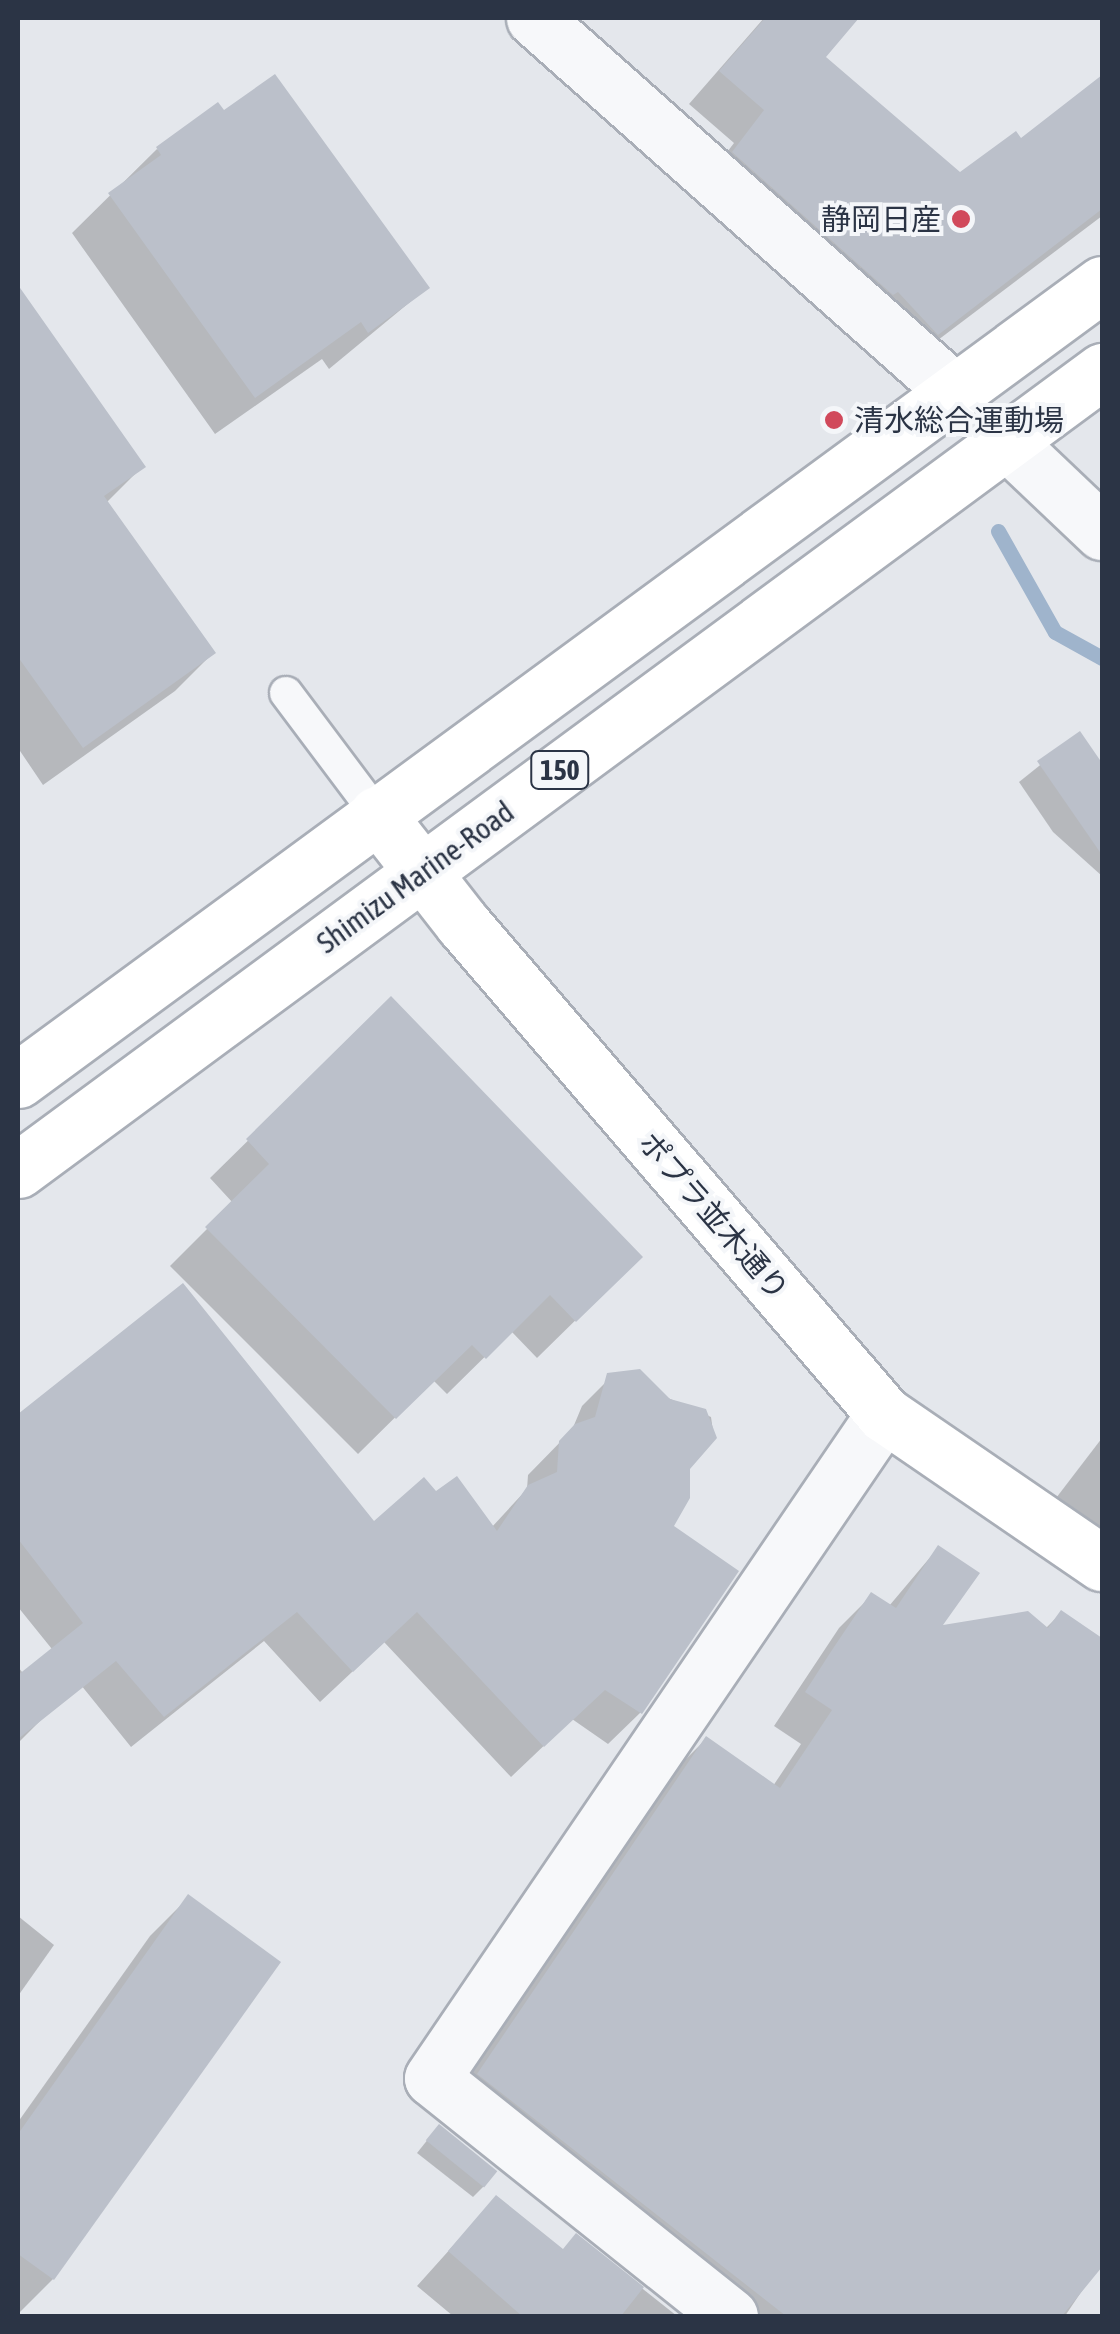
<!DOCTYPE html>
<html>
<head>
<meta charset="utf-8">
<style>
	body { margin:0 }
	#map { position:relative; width:1120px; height:2334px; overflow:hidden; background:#e4e7ec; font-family:"Asap Condensed","Noto Sans JP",sans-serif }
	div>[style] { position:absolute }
	.shadow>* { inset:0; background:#0003 }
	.stream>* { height:15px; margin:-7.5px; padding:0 7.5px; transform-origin:7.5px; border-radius:7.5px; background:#9fb4cc }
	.building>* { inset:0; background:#bbc0ca; transform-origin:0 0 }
	.roads { filter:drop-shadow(2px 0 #a9aeb7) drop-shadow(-2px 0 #a9aeb7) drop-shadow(0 2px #a9aeb7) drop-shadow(0 -2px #a9aeb7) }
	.lane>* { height:32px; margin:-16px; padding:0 16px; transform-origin:16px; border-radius:16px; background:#f7f8fa }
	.street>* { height:55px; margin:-27.5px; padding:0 27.5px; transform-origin:27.5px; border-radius:27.5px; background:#f7f8fa }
	.secondary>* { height:55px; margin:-27.5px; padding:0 27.5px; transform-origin:27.5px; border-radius:27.5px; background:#fff }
	.highway>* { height:55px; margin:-27.5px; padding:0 27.5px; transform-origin:27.5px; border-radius:27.5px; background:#fff }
	.dots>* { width:28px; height:28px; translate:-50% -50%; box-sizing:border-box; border:5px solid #f4f6f9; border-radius:50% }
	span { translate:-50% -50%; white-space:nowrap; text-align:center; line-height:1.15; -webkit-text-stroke:8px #f4f6f9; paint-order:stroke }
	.shield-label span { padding:2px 8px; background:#f4f6f9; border:2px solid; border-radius:8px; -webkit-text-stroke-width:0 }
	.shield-label { font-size:28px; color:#2b3445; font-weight:700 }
	.poi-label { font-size:30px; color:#2b3445 }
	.right { translate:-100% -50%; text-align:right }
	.left { translate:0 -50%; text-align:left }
	.street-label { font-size:30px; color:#2b3445 }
	.frame { position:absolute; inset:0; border:20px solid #2b3445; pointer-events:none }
</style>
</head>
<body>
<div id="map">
	<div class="shadow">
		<div style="clip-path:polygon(764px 18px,843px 18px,850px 24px,823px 57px,931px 196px,1025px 138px,1102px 78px,1102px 216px,905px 365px,702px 185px,734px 143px,689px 104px)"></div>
		<div style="clip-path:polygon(157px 149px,427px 288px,329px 369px,322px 359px,215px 434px,72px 233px)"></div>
		<div style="clip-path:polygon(33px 311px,143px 466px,106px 503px,213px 653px,175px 691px,43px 785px,18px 748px,18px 322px)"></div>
		<div style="clip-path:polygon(1079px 734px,1102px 767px,1102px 876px,1053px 832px,1019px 782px)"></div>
		<div style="clip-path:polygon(391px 1000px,640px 1257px,537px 1358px,511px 1331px,447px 1394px,433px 1380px,358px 1454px,170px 1266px,233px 1203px,210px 1178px)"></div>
		<div style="clip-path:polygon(183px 1287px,373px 1524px,435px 1495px,491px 1528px,527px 1489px,528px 1475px,572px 1430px,582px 1406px,614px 1374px,711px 1417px,714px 1438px,687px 1468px,671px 1526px,736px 1572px,640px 1713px,608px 1744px,572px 1719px,511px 1777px,384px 1642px,320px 1702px,264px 1641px,131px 1747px,18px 1607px,18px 1417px)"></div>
		<div style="clip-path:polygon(1102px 1438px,1102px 1538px,1053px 1502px)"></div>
		<div style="clip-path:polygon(938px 1548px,938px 1629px,1045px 1629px,1061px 1613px,1102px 1641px,1102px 1919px,1087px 1942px,1102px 1953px,1102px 2261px,1065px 2316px,706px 2316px,445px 2108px,673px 1772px,706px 1739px,773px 1786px,801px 1744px,774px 1726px,839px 1628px,872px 1595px,889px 1606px)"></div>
		<div style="clip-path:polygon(18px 1667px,52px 1709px,18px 1743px)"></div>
		<div style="clip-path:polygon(188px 1898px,53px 2279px,18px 2314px,18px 2122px,150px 1936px)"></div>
		<div style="clip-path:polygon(18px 1916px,54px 1945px,18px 1996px)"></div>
		<div style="clip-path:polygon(429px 2138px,484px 2186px,473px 2197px,417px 2153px)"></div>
		<div style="clip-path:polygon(496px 2198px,562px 2251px,576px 2236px,677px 2316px,453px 2316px,417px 2286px)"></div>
	</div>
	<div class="stream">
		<div style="left:998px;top:531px;width:116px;rotate:60.6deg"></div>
		<div style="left:1055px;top:632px;width:54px;rotate:29deg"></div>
	</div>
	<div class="building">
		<div style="clip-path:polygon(765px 18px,859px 18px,826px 57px,960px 172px,1016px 131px,1021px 138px,1102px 75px,1102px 209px,938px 335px,898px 292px,893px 295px,732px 152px,764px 110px,719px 71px)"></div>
		<div style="clip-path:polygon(275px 74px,430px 288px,368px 333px,361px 322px,255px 398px,108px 193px,161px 155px,156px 147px,218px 102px,224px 110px)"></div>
		<div style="clip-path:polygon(18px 285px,146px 467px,104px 496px,216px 653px,83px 748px,18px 657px)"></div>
		<div style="clip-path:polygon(1080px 731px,1102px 763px,1102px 855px,1037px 761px)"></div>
		<div style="clip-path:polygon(391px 996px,643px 1257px,576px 1322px,550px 1295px,486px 1359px,472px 1345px,396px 1419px,205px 1227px,269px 1164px,246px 1139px)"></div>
		<div style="clip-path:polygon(183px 1283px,374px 1521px,424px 1477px,436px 1491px,457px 1476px,497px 1531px,528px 1485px,557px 1472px,559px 1441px,575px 1424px,595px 1417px,607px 1373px,640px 1369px,670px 1399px,706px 1409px,717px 1438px,690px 1469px,690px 1498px,674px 1526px,739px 1571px,642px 1714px,605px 1690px,544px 1747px,417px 1612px,353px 1672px,297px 1612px,164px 1717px,116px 1661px,18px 1739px,18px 1675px,83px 1623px,18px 1539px,18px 1414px)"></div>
		<div style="clip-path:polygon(938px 1545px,980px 1573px,943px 1625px,1028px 1611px,1048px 1628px,1061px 1610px,1102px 1638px,1102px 2267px,1062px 2316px,786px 2316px,477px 2074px,706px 1736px,780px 1788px,832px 1710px,805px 1692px,832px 1650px,871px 1592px,896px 1608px)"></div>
		<div style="clip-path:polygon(188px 1894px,281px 1962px,54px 2280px,18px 2254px,18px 2134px)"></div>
		<div style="left:439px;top:2124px;width:75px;height:21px;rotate:39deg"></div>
		<div style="clip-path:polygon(496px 2195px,563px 2249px,576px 2233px,644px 2287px,621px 2316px,522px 2316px,448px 2251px)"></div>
	</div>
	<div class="roads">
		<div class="lane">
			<div style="left:286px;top:693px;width:151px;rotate:53.1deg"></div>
		</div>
		<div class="street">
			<div style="left:534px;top:18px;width:563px;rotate:41.62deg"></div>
			<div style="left:1007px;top:442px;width:131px;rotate:43.5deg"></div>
			<div style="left:730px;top:2316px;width:381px;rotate:-141.4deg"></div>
			<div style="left:432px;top:2078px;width:803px;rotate:-55.76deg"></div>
		</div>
		<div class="secondary">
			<div style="left:377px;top:814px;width:140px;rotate:52deg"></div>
			<div style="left:463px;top:924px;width:646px;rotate:49.33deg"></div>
			<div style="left:884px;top:1414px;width:264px;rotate:34.4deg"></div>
		</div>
		<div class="highway">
			<div style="left:18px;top:1080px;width:1345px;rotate:-36.29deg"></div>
			<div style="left:18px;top:1170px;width:1347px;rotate:-36.39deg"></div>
		</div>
	</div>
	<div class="dots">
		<div style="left:961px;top:219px;background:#d1495b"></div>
		<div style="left:834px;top:420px;background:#d1495b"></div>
	</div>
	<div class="shield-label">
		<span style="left:560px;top:770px">150</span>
	</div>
	<div class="poi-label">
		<span class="right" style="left:941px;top:219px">静岡日産</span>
		<span class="left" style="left:854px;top:420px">清水総合運動場</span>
	</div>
	<div class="street-label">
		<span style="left:415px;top:877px;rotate:-36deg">Shimizu Marine-Road</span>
		<span style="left:714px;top:1216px;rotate:49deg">ポプラ並木通り</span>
	</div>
	<div class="frame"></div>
</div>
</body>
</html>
